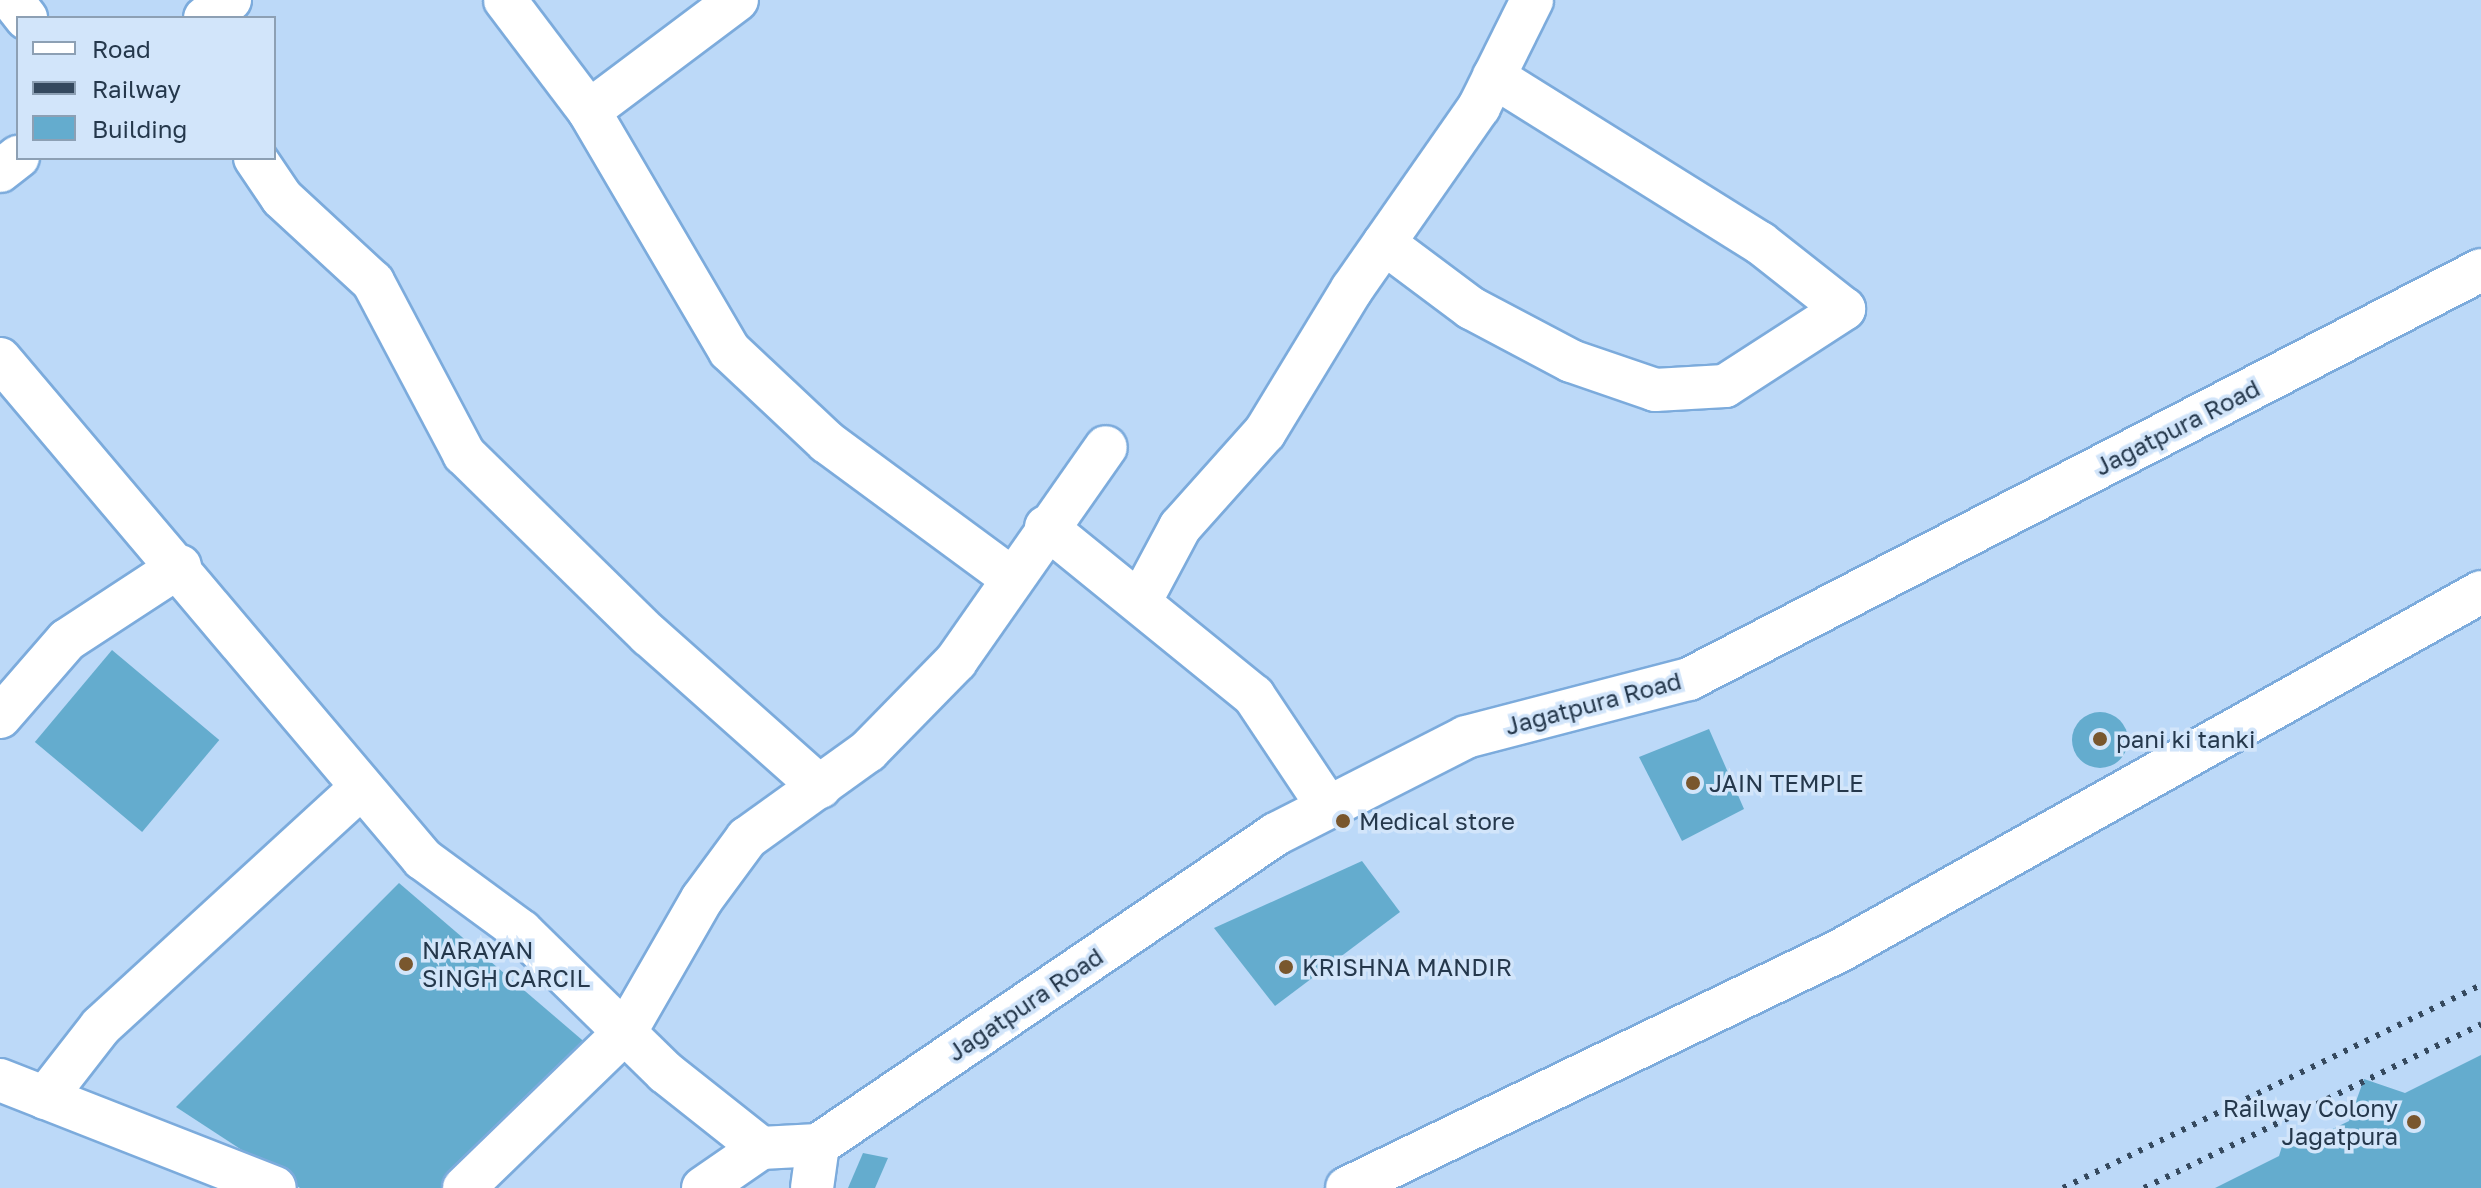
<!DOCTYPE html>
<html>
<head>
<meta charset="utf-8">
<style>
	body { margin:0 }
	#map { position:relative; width:2481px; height:1188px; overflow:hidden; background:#bcd9f8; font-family:"Golos Text",sans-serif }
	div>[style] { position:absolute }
	.building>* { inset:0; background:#64acce; transform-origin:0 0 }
	.round { border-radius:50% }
	.roads { filter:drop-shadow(2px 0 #7cabdc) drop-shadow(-2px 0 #7cabdc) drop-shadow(0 2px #7cabdc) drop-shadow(0 -2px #7cabdc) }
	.minor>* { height:42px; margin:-21px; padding:0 21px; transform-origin:21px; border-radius:21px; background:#fff }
	.rail>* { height:6px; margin-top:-3px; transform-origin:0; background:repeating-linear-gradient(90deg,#35495e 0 4px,transparent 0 12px) }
	.dots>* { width:22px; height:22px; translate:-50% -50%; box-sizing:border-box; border:4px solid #d2e5fa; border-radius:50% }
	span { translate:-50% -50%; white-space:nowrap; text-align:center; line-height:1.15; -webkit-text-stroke:7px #d2e5fa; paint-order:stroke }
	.street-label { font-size:24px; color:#25384c }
	.poi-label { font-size:24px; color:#25384c }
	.left { translate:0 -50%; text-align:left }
	.right { translate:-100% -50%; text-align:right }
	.legend { position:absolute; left:16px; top:16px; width:260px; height:144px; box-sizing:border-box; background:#d2e5fa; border:2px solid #8da0b4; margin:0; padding:10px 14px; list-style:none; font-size:24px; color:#25384c }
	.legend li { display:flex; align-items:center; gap:16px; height:40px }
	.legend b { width:40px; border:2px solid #8da0b4 }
</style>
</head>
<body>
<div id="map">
	<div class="building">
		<div style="left:112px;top:650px;width:140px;height:120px;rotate:40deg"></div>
		<div class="round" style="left:2072px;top:712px;width:56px;height:56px"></div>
		<div style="clip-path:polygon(1709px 729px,1744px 809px,1682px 841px,1639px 757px)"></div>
		<div style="clip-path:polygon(1362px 861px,1400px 912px,1275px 1006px,1214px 928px)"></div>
		<div style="clip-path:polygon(399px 883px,588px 1045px,443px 1188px,300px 1188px,176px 1107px)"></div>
		<div style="clip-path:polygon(2481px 1055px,2481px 1188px,2215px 1188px,2279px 1156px,2283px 1143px,2296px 1147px,2349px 1121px,2364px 1079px,2405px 1093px)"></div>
		<div style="clip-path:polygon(863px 1153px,888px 1158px,875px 1188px,848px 1188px)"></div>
	</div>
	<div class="roads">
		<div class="minor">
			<div style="left:12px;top:0;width:23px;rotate:52deg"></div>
			<div style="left:505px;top:0;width:139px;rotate:52.9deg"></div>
			<div style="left:589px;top:111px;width:278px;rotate:59.6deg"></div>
			<div style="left:730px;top:351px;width:133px;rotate:43.2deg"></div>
			<div style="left:827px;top:442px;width:227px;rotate:36.4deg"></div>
			<div style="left:205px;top:18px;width:31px;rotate:-36deg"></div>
			<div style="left:589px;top:111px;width:185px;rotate:-36.9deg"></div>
			<div style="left:255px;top:158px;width:48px;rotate:56deg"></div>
			<div style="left:282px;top:198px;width:124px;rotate:42.7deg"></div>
			<div style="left:373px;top:282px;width:195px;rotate:62.1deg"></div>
			<div style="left:464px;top:454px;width:259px;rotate:44.4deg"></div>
			<div style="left:649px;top:635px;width:229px;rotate:41.6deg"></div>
			<div style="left:0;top:171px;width:23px;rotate:-38deg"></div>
			<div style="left:1384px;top:243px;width:109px;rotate:36.8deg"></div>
			<div style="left:1471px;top:308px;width:113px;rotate:27.9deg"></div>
			<div style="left:1571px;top:361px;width:89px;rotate:19deg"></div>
			<div style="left:1655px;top:390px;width:70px;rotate:-3.3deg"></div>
			<div style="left:1725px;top:386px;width:142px;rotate:-32.9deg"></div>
			<div style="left:1844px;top:309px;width:107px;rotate:-141.8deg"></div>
			<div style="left:1760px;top:243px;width:314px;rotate:-148deg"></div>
			<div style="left:0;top:359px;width:655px;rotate:49.77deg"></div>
			<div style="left:423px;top:859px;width:122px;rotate:36.3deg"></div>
			<div style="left:521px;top:931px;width:202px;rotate:44.4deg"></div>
			<div style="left:665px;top:1072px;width:122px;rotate:38.4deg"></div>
			<div style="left:761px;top:1148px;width:57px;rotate:-3deg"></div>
			<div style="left:1046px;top:527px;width:268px;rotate:39.1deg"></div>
			<div style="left:1254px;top:696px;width:133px;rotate:56.3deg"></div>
			<div style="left:1141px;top:600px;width:83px;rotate:-61.9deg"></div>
			<div style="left:1180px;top:527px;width:127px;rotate:-48.2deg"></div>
			<div style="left:1265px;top:432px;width:167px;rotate:-58.7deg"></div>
			<div style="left:1352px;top:289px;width:222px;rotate:-55.1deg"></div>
			<div style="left:1479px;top:107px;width:119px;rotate:-63.6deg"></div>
			<div style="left:0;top:717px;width:102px;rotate:-49deg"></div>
			<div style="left:67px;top:640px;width:135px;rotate:-33.2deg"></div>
			<div style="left:0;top:1080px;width:295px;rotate:21.4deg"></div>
			<div style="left:45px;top:1098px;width:91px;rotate:-52.1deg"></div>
			<div style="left:101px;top:1026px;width:352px;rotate:-42.5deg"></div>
			<div style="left:464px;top:1188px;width:226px;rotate:-44.1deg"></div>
			<div style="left:626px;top:1031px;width:152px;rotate:-60.1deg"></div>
			<div style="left:702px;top:899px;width:76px;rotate:-53.6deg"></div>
			<div style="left:747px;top:838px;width:149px;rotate:-35.7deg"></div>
			<div style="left:868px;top:751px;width:126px;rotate:-45.6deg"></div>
			<div style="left:956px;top:661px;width:261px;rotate:-55deg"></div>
			<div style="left:703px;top:1188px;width:70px;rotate:-34.6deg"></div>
			<div style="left:812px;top:1188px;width:43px;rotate:-82.1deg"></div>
			<div style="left:818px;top:1145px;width:554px;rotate:-34.18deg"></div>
			<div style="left:1276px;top:834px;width:213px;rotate:-27deg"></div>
			<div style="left:1466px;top:737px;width:230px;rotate:-14.6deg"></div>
			<div style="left:1689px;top:679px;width:891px;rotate:-27.31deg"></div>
			<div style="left:1347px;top:1188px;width:548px;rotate:-25.72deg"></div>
			<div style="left:1841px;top:950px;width:733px;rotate:-29.22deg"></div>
		</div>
	</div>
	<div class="rail">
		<div style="left:2063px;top:1188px;width:465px;rotate:-25.9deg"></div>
		<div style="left:2144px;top:1188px;width:375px;rotate:-25.9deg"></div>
	</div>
	<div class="dots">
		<div style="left:2100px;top:739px;background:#79572e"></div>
		<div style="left:1693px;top:783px;background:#79572e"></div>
		<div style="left:1343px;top:821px;background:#79572e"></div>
		<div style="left:406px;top:964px;background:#79572e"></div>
		<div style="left:1286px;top:967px;background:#79572e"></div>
		<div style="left:2414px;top:1122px;background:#79572e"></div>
	</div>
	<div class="street-label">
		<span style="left:2177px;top:427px;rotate:-27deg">Jagatpura Road</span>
		<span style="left:1593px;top:703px;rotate:-15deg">Jagatpura Road</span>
		<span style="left:1025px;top:1004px;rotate:-34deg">Jagatpura Road</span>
	</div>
	<div class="poi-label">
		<span class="left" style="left:2116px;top:739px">pani ki tanki</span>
		<span class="left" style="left:1709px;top:783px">JAIN TEMPLE</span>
		<span class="left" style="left:1359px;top:821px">Medical store</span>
		<span class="left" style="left:422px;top:964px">NARAYAN<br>SINGH CARCIL</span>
		<span class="left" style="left:1302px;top:967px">KRISHNA MANDIR</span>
		<span class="right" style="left:2398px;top:1122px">Railway Colony<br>Jagatpura</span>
	</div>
	<ul class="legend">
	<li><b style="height:10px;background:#fff"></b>Road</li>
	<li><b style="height:10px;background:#35495e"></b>Railway</li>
	<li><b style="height:22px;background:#64acce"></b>Building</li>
	</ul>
</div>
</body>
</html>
